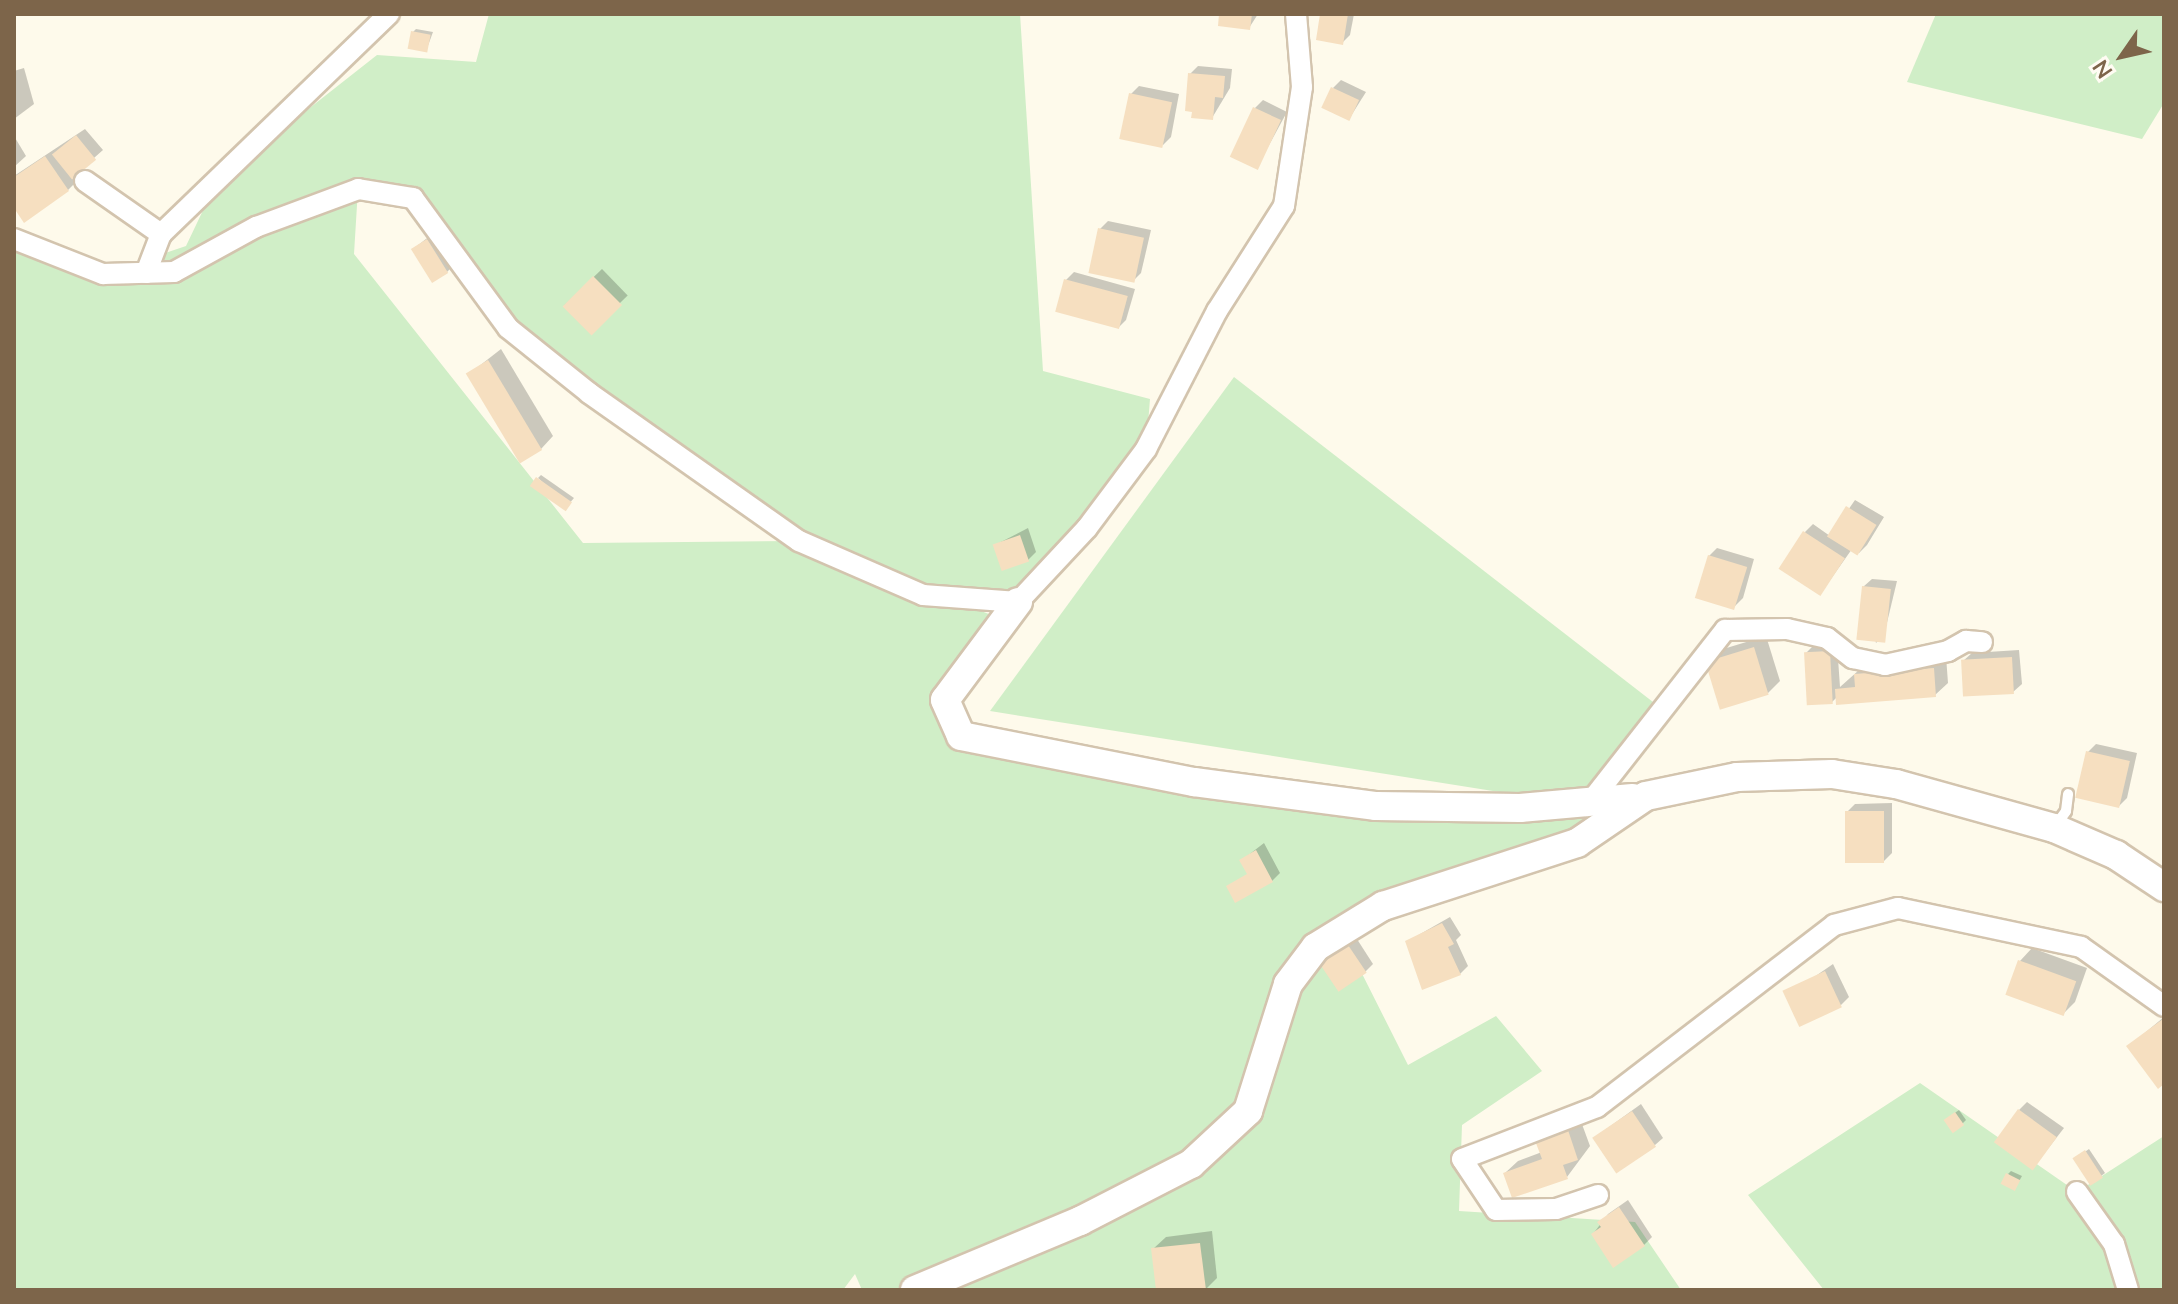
<!DOCTYPE html>
<html>
<head>
<meta charset="utf-8">
<style>
	body { margin:0 }
	#map { position:relative; width:2178px; height:1304px; overflow:hidden; background:#fefaeb; font-family:Mulish,sans-serif }
	div>[style] { position:absolute }
	.green>* { inset:0; background:#d0eec7 }
	.shadow>* { inset:0; background:#0003; transform-origin:0 0 }
	.building>* { inset:0; background:#f6dfc0; transform-origin:0 0 }
	.roads { filter:drop-shadow(2px 0 #d3c4ae) drop-shadow(-2px 0 #d3c4ae) drop-shadow(0 2px #d3c4ae) drop-shadow(0 -2px #d3c4ae) }
	.lane>* { height:10px; margin:-5px; padding:0 5px; transform-origin:5px; border-radius:5px; background:#fff }
	.street>* { height:20px; margin:-10px; padding:0 10px; transform-origin:10px; border-radius:10px; background:#fff }
	.secondary>* { height:28px; margin:-14px; padding:0 14px; transform-origin:14px; border-radius:14px; background:#fff }
	span { translate:-50% -50%; white-space:nowrap; text-align:center; line-height:1.15; -webkit-text-stroke:7px #fffcf3; paint-order:stroke }
	.frame { position:absolute; inset:0; border:16px solid #7d654a; pointer-events:none }
	.north { position:absolute; left:2082px; top:16px; width:80px; height:80px; -webkit-text-stroke:6px #fffcf3; paint-order:stroke; rotate:236deg; font-size:22px; font-weight:700; line-height:32px; text-align:center; color:#7d654a }
	.north::after { content:''; display:block; margin:auto; width:28px; height:36px; background:#7d654a; clip-path:polygon(50% 0,100% 100%,50% 72%,0 100%) }
</style>
</head>
<body>
<div id="map">
	<div class="green">
		<div style="clip-path:polygon(evenodd,489px 14px,1020px 14px,1043px 371px,1150px 399px,1146px 449px,1018px 602px,948px 598px,1004px 620px,945px 700px,961px 736px,1270px 792px,1615px 817px,1341px 932px,1408px 1065px,1496px 1016px,1542px 1071px,1462px 1125px,1459px 1211px,1635px 1222px,1681px 1290px,862px 1290px,855px 1274px,843px 1290px,14px 1290px,14px 239px,103px 274px,186px 246px,217px 181px,377px 55px,476px 62px,489px 14px,358px 189px,413px 198px,508px 328px,797px 541px,583px 543px,354px 254px,358px 189px)"></div>
		<div style="clip-path:polygon(1936px 14px,2164px 14px,2164px 103px,2142px 139px,1907px 82px)"></div>
		<div style="clip-path:polygon(1234px 377px,1662px 709px,1587px 806px,990px 711px)"></div>
		<div style="clip-path:polygon(1920px 1083px,2077px 1192px,2164px 1136px,2164px 1290px,1824px 1290px,1748px 1195px)"></div>
	</div>
	<div class="shadow">
		<div style="clip-path:polygon(1221px 14px,1258px 14px,1249px 28px)"></div>
		<div style="clip-path:polygon(1322px 14px,1354px 14px,1350px 35px,1342px 43px)"></div>
		<div style="clip-path:polygon(416px 29px,433px 32px,426px 51px,413px 32px)"></div>
		<div style="clip-path:polygon(1198px 66px,1232px 69px,1230px 88px,1212px 118px,1190px 74px)"></div>
		<div style="clip-path:polygon(24px 68px,34px 104px,14px 119px,14px 71px)"></div>
		<div style="clip-path:polygon(1341px 80px,1366px 92px,1349px 119px,1333px 88px)"></div>
		<div style="clip-path:polygon(1139px 86px,1179px 94px,1171px 137px,1163px 145px,1131px 94px)"></div>
		<div style="clip-path:polygon(1263px 100px,1287px 112px,1257px 167px,1255px 108px)"></div>
		<div style="clip-path:polygon(85px 129px,103px 150px,77px 173px,80px 178px,68px 190px,14px 204px,14px 176px)"></div>
		<div style="clip-path:polygon(14px 136px,26px 156px,14px 167px)"></div>
		<div style="clip-path:polygon(1108px 221px,1151px 230px,1141px 273px,1133px 281px,1100px 229px)"></div>
		<div style="clip-path:polygon(435px 232px,455px 264px,447px 272px,413px 249px)"></div>
		<div style="left:602px;top:269px;width:37px;height:52px;rotate:46deg"></div>
		<div style="clip-path:polygon(1074px 272px,1135px 289px,1126px 320px,1118px 328px,1066px 280px)"></div>
		<div style="clip-path:polygon(501px 349px,553px 436px,541px 449px,469px 374px)"></div>
		<div style="clip-path:polygon(541px 475px,574px 498px,568px 505px,538px 478px)"></div>
		<div style="clip-path:polygon(1855px 500px,1884px 517px,1867px 545px,1859px 553px,1852px 549px,1821px 593px,1805px 532px,1813px 524px,1830px 536px)"></div>
		<div style="clip-path:polygon(1028px 528px,1036px 552px,1028px 560px,995px 545px)"></div>
		<div style="clip-path:polygon(1717px 548px,1754px 559px,1743px 598px,1735px 606px,1709px 556px)"></div>
		<div style="clip-path:polygon(1872px 579px,1897px 581px,1884px 635px,1876px 643px,1863px 587px)"></div>
		<div style="clip-path:polygon(1766px 636px,1780px 681px,1768px 693px,1707px 663px,1720px 650px)"></div>
		<div style="clip-path:polygon(1837px 644px,1840px 687px,1868px 662px,1946px 656px,1948px 683px,1935px 695px,1837px 697px,1832px 702px,1806px 653px,1814px 645px)"></div>
		<div style="clip-path:polygon(2019px 650px,2022px 684px,2013px 692px,1963px 661px,1972px 653px)"></div>
		<div style="clip-path:polygon(2096px 744px,2137px 753px,2127px 798px,2119px 806px,2088px 752px)"></div>
		<div style="clip-path:polygon(1892px 803px,1892px 853px,1884px 861px,1847px 812px,1855px 804px)"></div>
		<div style="clip-path:polygon(1264px 843px,1280px 873px,1272px 881px,1228px 886px,1257px 871px,1242px 860px)"></div>
		<div style="clip-path:polygon(1450px 917px,1461px 935px,1456px 940px,1468px 966px,1460px 974px,1408px 941px)"></div>
		<div style="clip-path:polygon(1355px 936px,1373px 964px,1365px 972px,1328px 954px)"></div>
		<div style="clip-path:polygon(2032px 948px,2087px 968px,2075px 1002px,2063px 1014px,2020px 961px)"></div>
		<div style="clip-path:polygon(1833px 964px,1849px 997px,1841px 1005px,1788px 995px)"></div>
		<div style="clip-path:polygon(2164px 1017px,2164px 1082px,2158px 1086px,2129px 1046px)"></div>
		<div style="clip-path:polygon(2027px 1102px,2064px 1128px,2033px 1168px,2019px 1110px)"></div>
		<div style="clip-path:polygon(1641px 1104px,1663px 1138px,1655px 1145px,1594px 1138px)"></div>
		<div style="clip-path:polygon(1959px 1110px,1966px 1120px,1962px 1124px,1949px 1117px)"></div>
		<div style="clip-path:polygon(1579px 1116px,1590px 1146px,1567px 1177px,1505px 1173px,1518px 1161px,1542px 1152px)"></div>
		<div style="clip-path:polygon(2089px 1149px,2105px 1173px,2101px 1176px,2079px 1156px)"></div>
		<div style="clip-path:polygon(2011px 1171px,2022px 1176px,2017px 1185px,2008px 1174px)"></div>
		<div style="clip-path:polygon(1628px 1200px,1652px 1237px,1644px 1245px,1593px 1234px,1608px 1214px)"></div>
		<div style="clip-path:polygon(1212px 1231px,1217px 1278px,1205px 1290px,1158px 1290px,1153px 1249px,1166px 1237px)"></div>
	</div>
	<div class="building">
		<div style="clip-path:polygon(1219px 14px,1252px 14px,1250px 30px,1218px 26px)"></div>
		<div style="clip-path:polygon(1320px 14px,1348px 14px,1343px 45px,1316px 40px)"></div>
		<div style="left:411px;top:31px;width:20px;height:18px;rotate:11deg"></div>
		<div style="clip-path:polygon(1188px 73px,1225px 76px,1223px 98px,1215px 97px,1213px 120px,1191px 118px,1192px 112px,1185px 111px)"></div>
		<div style="left:1331px;top:87px;width:31px;height:23px;rotate:25deg"></div>
		<div style="left:1129px;top:93px;width:44px;height:47px;rotate:12deg"></div>
		<div style="left:1253px;top:107px;width:31px;height:55px;rotate:25deg"></div>
		<div style="left:76px;top:135px;width:32px;height:31px;rotate:51deg"></div>
		<div style="clip-path:polygon(45px 156px,69px 191px,24px 223px,14px 208px,14px 177px)"></div>
		<div style="left:1098px;top:228px;width:47px;height:46px;rotate:12deg"></div>
		<div style="left:427px;top:239px;width:40px;height:19px;rotate:58deg"></div>
		<div style="left:593px;top:276px;width:41px;height:43px;rotate:45deg"></div>
		<div style="left:1064px;top:279px;width:66px;height:34px;rotate:15deg"></div>
		<div style="left:488px;top:360px;width:105px;height:26px;rotate:59deg"></div>
		<div style="left:536px;top:477px;width:44px;height:11px;rotate:35deg"></div>
		<div style="left:1846px;top:506px;width:36px;height:36px;rotate:32deg"></div>
		<div style="left:1803px;top:531px;width:50px;height:45px;rotate:33deg"></div>
		<div style="left:1020px;top:535px;width:28px;height:29px;rotate:71deg"></div>
		<div style="left:1708px;top:555px;width:41px;height:45px;rotate:17deg"></div>
		<div style="left:1862px;top:586px;width:29px;height:54px;rotate:6deg"></div>
		<div style="left:1754px;top:647px;width:50px;height:51px;rotate:73deg"></div>
		<div style="left:1830px;top:651px;width:53px;height:26px;rotate:87deg"></div>
		<div style="left:2012px;top:657px;width:37px;height:51px;rotate:87deg"></div>
		<div style="clip-path:polygon(1934px 668px,1936px 697px,1836px 705px,1835px 689px,1855px 687px,1854px 674px)"></div>
		<div style="left:2086px;top:751px;width:45px;height:48px;rotate:13deg"></div>
		<div style="left:1845px;top:811px;width:39px;height:52px"></div>
		<div style="clip-path:polygon(1256px 850px,1273px 882px,1235px 903px,1226px 886px,1247px 874px,1239px 860px)"></div>
		<div style="clip-path:polygon(1442px 923px,1454px 944px,1448px 947px,1461px 975px,1422px 990px,1405px 941px)"></div>
		<div style="left:1346px;top:942px;width:37px;height:34px;rotate:56deg"></div>
		<div style="left:2018px;top:960px;width:62px;height:37px;rotate:20deg"></div>
		<div style="left:1825px;top:971px;width:40px;height:47px;rotate:65deg"></div>
		<div style="clip-path:polygon(2163px 1019px,2164px 1084px,2158px 1089px,2126px 1046px)"></div>
		<div style="left:2018px;top:1109px;width:48px;height:41px;rotate:36deg"></div>
		<div style="left:1632px;top:1111px;width:43px;height:48px;rotate:56deg"></div>
		<div style="left:1955px;top:1112px;width:16px;height:14px;rotate:55deg"></div>
		<div style="clip-path:polygon(1567px 1127px,1578px 1160px,1563px 1165px,1568px 1179px,1512px 1198px,1503px 1173px,1542px 1159px,1534px 1138px)"></div>
		<div style="left:2085px;top:1150px;width:33px;height:15px;rotate:57deg"></div>
		<div style="left:2006px;top:1173px;width:16px;height:12px;rotate:27deg"></div>
		<div style="clip-path:polygon(1619px 1207px,1645px 1246px,1613px 1268px,1591px 1234px,1601px 1227px,1597px 1222px)"></div>
		<div style="clip-path:polygon(1200px 1243px,1206px 1290px,1156px 1290px,1151px 1248px)"></div>
	</div>
	<div class="roads">
		<div class="lane">
			<div style="left:2056px;top:825px;width:17px;rotate:-54deg"></div>
			<div style="left:2066px;top:811px;width:17px;rotate:-83deg"></div>
		</div>
		<div class="street">
			<div style="left:85px;top:181px;width:93px;rotate:34.9deg"></div>
			<div style="left:14px;top:239px;width:96px;rotate:21.5deg"></div>
			<div style="left:103px;top:274px;width:71px;rotate:-1.6deg"></div>
			<div style="left:174px;top:272px;width:94px;rotate:-28.8deg"></div>
			<div style="left:256px;top:227px;width:109px;rotate:-20.4deg"></div>
			<div style="left:358px;top:189px;width:56px;rotate:9.3deg"></div>
			<div style="left:413px;top:198px;width:161px;rotate:53.8deg"></div>
			<div style="left:508px;top:328px;width:104px;rotate:38.7deg"></div>
			<div style="left:589px;top:393px;width:257px;rotate:35.2deg"></div>
			<div style="left:799px;top:541px;width:135px;rotate:23.5deg"></div>
			<div style="left:923px;top:595px;width:95px;rotate:4.2deg"></div>
			<div style="left:1018px;top:602px;width:101px;rotate:-47deg"></div>
			<div style="left:1087px;top:528px;width:99px;rotate:-53.2deg"></div>
			<div style="left:1146px;top:449px;width:155px;rotate:-62.8deg"></div>
			<div style="left:1217px;top:311px;width:125px;rotate:-57.5deg"></div>
			<div style="left:1284px;top:206px;width:120px;rotate:-81.4deg"></div>
			<div style="left:1302px;top:87px;width:73px;rotate:-94.7deg"></div>
			<div style="left:146px;top:273px;width:42px;rotate:-69deg"></div>
			<div style="left:161px;top:234px;width:317px;rotate:-44deg"></div>
			<div style="left:1587px;top:806px;width:224px;rotate:-51.9deg"></div>
			<div style="left:1725px;top:630px;width:62px;rotate:-0.9deg"></div>
			<div style="left:1787px;top:629px;width:41px;rotate:12.7deg"></div>
			<div style="left:1827px;top:638px;width:33px;rotate:38deg"></div>
			<div style="left:1853px;top:658px;width:33px;rotate:12deg"></div>
			<div style="left:1885px;top:665px;width:65px;rotate:-12.5deg"></div>
			<div style="left:1948px;top:651px;width:21px;rotate:-29deg"></div>
			<div style="left:1966px;top:641px;width:16px;rotate:4deg"></div>
			<div style="left:2077px;top:1192px;width:64px;rotate:54.6deg"></div>
			<div style="left:2114px;top:1244px;width:48px;rotate:73.1deg"></div>
			<div style="left:1598px;top:1195px;width:44px;rotate:161.6deg"></div>
			<div style="left:1556px;top:1209px;width:60px;rotate:179deg"></div>
			<div style="left:1496px;top:1210px;width:61px;rotate:-123.7deg"></div>
			<div style="left:1462px;top:1159px;width:145px;rotate:-21.1deg"></div>
			<div style="left:1597px;top:1107px;width:299px;rotate:-37.5deg"></div>
			<div style="left:1834px;top:925px;width:66px;rotate:-14.9deg"></div>
			<div style="left:1898px;top:908px;width:187px;rotate:12deg"></div>
			<div style="left:2081px;top:947px;width:102px;rotate:35.4deg"></div>
		</div>
		<div class="secondary">
			<div style="left:1018px;top:602px;width:122px;rotate:126.7deg"></div>
			<div style="left:945px;top:700px;width:39px;rotate:66deg"></div>
			<div style="left:961px;top:736px;width:237px;rotate:11.2deg"></div>
			<div style="left:1194px;top:782px;width:184px;rotate:7.5deg"></div>
			<div style="left:1376px;top:806px;width:144px;rotate:0.8deg"></div>
			<div style="left:1520px;top:808px;width:113px;rotate:-5.1deg"></div>
			<div style="left:915px;top:1290px;width:179px;rotate:-22.7deg"></div>
			<div style="left:1080px;top:1221px;width:125px;rotate:-27.2deg"></div>
			<div style="left:1191px;top:1164px;width:78px;rotate:-42.9deg"></div>
			<div style="left:1248px;top:1111px;width:133px;rotate:-72.5deg"></div>
			<div style="left:1288px;top:984px;width:46px;rotate:-52.9deg"></div>
			<div style="left:1316px;top:947px;width:79px;rotate:-31.5deg"></div>
			<div style="left:1383px;top:906px;width:204px;rotate:-18deg"></div>
			<div style="left:1577px;top:843px;width:83px;rotate:-34.3deg"></div>
			<div style="left:1646px;top:796px;width:93px;rotate:-11.8deg"></div>
			<div style="left:1737px;top:777px;width:95px;rotate:-1.8deg"></div>
			<div style="left:1832px;top:774px;width:65px;rotate:8.9deg"></div>
			<div style="left:1896px;top:784px;width:164px;rotate:15.6deg"></div>
			<div style="left:2054px;top:828px;width:68px;rotate:23.5deg"></div>
			<div style="left:2116px;top:855px;width:58px;rotate:33.7deg"></div>
		</div>
	</div>
	<div class="frame"></div>
	<div class="north">N</div>
</div>
</body>
</html>
